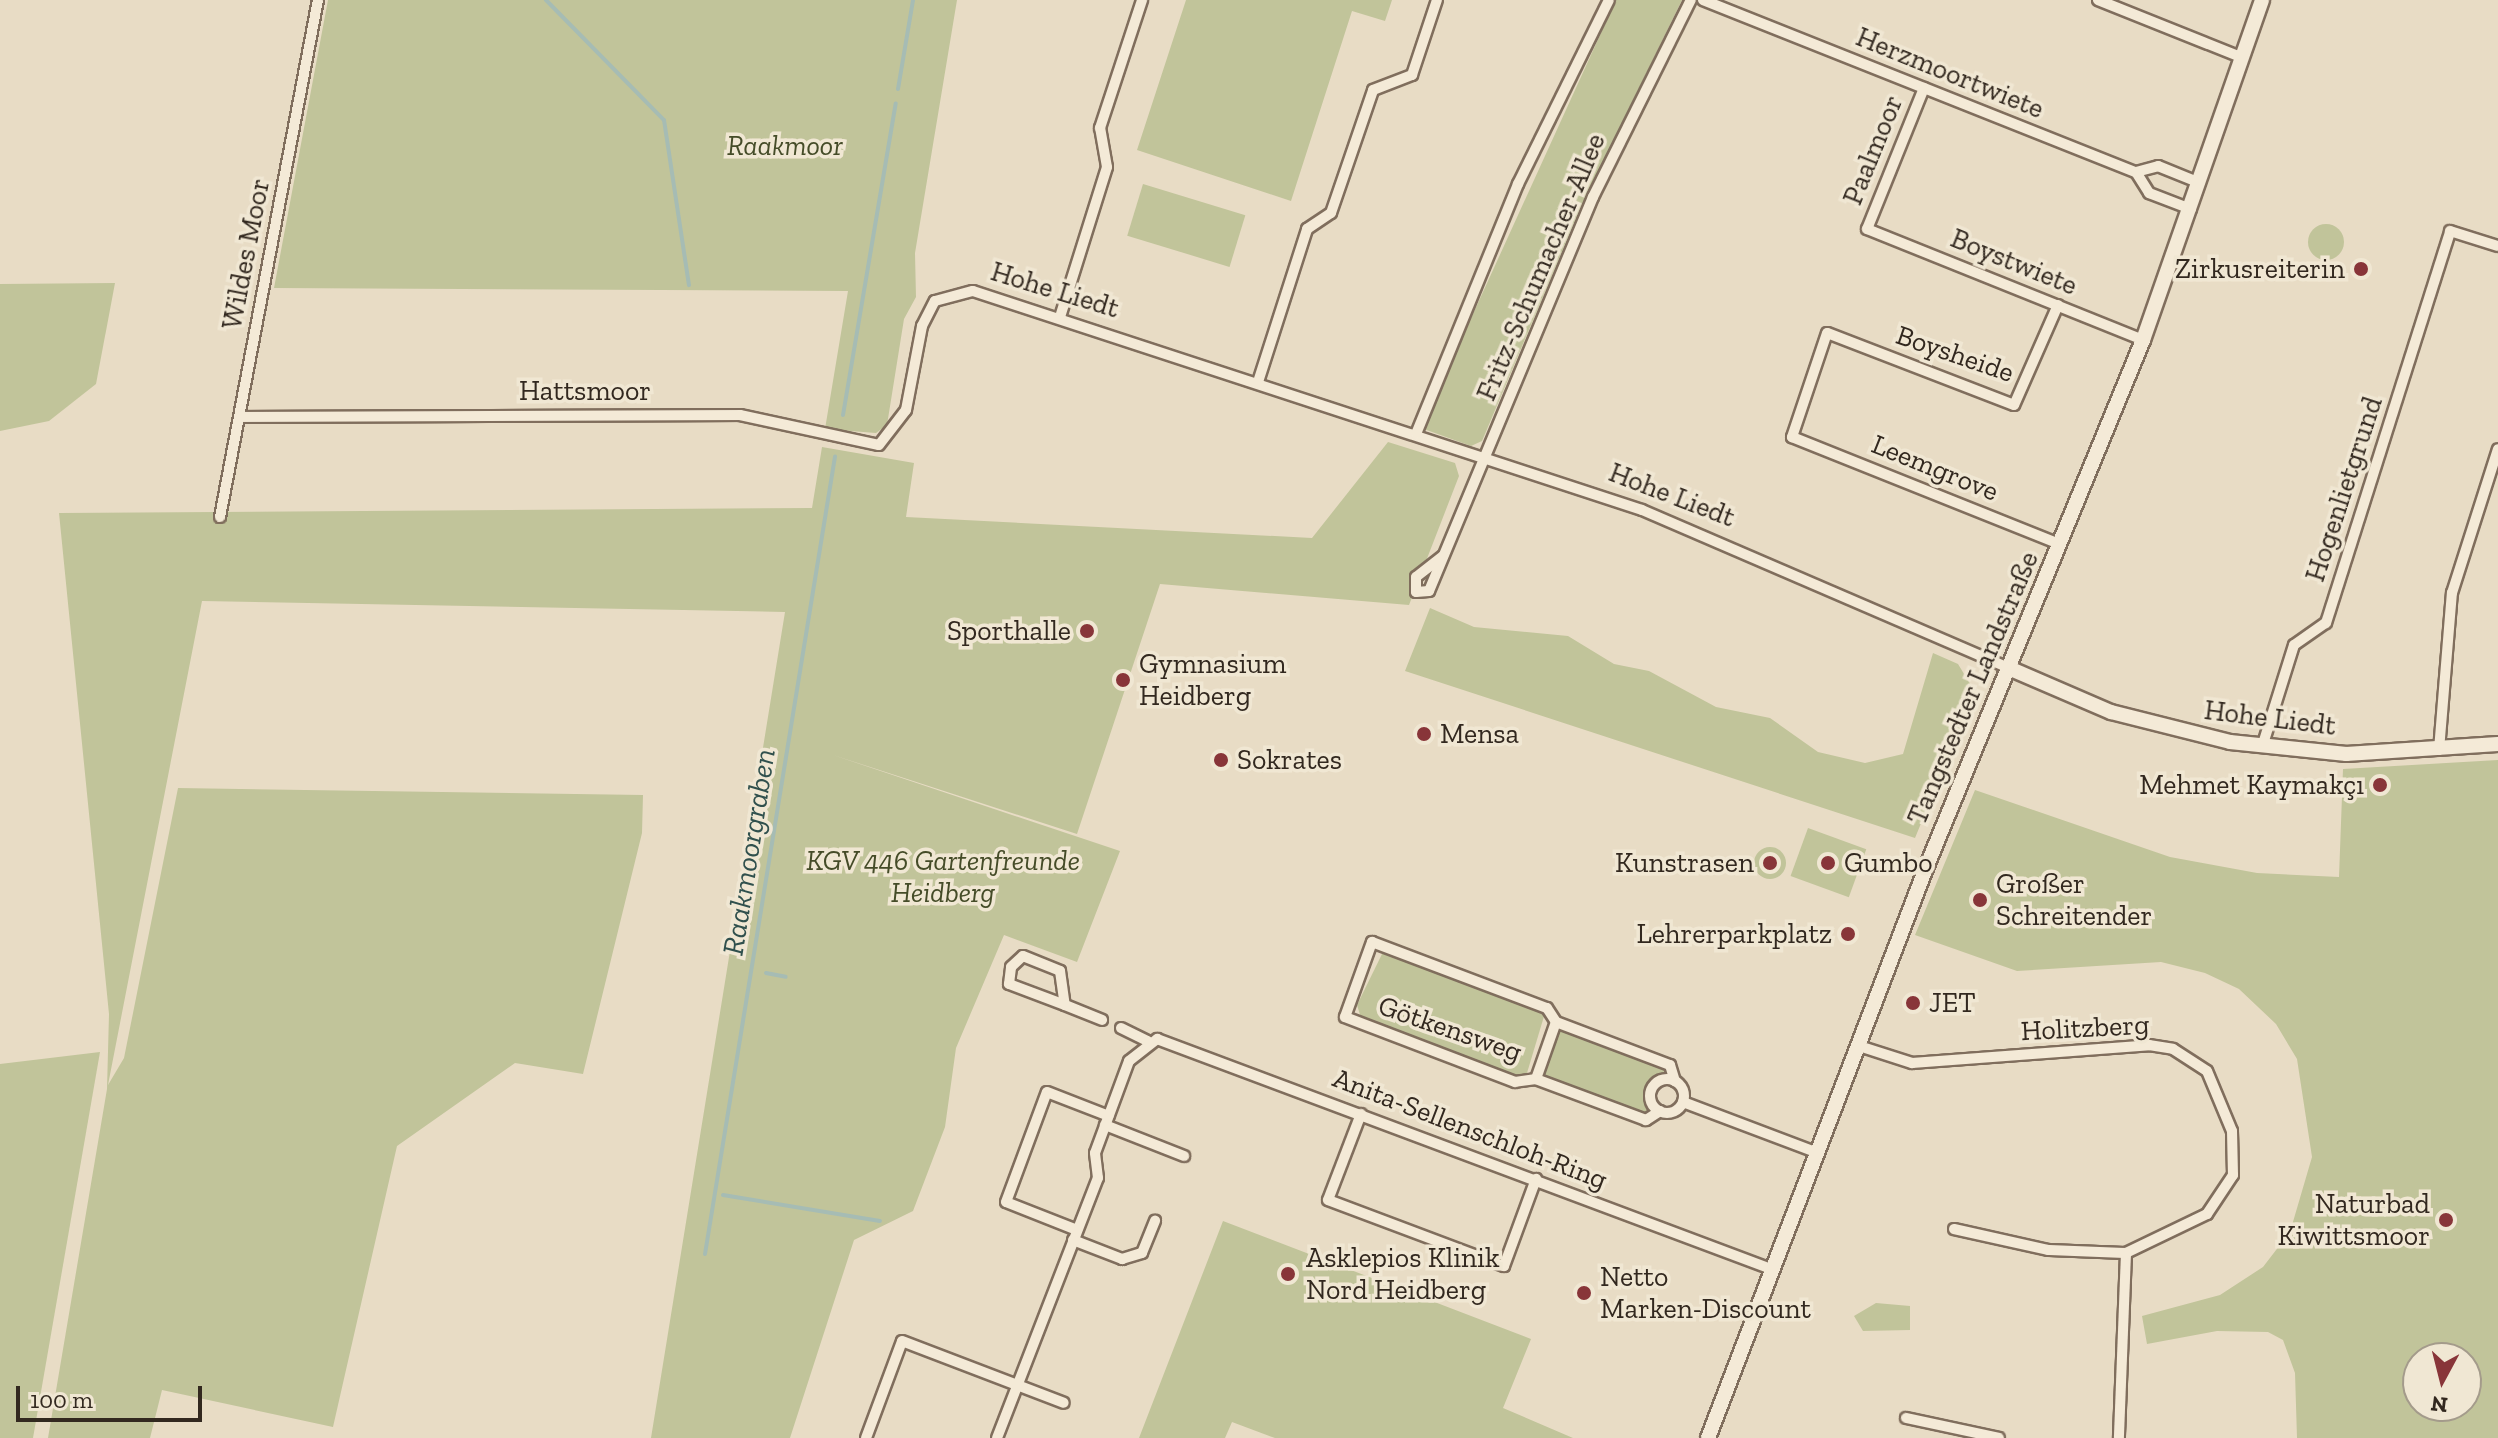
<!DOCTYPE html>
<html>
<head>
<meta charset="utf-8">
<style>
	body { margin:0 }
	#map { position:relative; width:2498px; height:1438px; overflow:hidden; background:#e8dcc5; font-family:"Zilla Slab",serif }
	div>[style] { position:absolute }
	.green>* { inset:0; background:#c1c49a; transform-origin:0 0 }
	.round { border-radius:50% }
	.stream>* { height:4px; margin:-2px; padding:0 2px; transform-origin:2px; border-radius:2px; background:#a6bcb4 }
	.roads { filter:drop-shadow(2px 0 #806e5d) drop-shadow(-2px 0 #806e5d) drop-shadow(0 2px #806e5d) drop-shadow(0 -2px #806e5d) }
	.street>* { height:10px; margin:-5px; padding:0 5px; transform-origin:5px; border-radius:5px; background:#f4ead7 }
	.street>.ring { margin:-5px; padding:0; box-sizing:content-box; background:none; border:10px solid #f4ead7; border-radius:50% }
	.secondary>* { height:14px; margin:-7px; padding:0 7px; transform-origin:7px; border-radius:7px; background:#f4ead7 }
	.dots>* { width:22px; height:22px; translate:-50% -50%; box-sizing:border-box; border:4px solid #f0e7d3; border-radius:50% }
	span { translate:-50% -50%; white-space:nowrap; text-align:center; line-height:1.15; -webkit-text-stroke:7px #f0e7d3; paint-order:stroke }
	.street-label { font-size:28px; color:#32281f }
	.park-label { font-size:28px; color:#454c28; font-style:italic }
	.poi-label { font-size:28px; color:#32281f }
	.right { translate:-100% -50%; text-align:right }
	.left { translate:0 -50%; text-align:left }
	.water-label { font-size:30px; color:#30504d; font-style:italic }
	.north { position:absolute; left:2402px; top:1342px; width:80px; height:80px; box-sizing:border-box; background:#f0e7d3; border:2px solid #a49b8b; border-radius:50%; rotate:187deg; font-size:22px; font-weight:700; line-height:32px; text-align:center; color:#32281f }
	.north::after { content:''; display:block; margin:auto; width:28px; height:36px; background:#883539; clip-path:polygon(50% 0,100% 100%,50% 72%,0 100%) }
	.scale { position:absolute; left:16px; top:1386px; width:186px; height:36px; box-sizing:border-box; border:4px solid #32281f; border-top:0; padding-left:10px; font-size:24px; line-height:28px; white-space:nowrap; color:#32281f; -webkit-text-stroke:6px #f0e7d3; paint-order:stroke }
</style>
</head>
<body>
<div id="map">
	<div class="green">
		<div style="clip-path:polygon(328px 0,957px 0,915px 253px,916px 297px,904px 319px,887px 425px,876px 433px,825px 429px,848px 291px,274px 288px)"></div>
		<div style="clip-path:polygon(1186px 0,1392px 0,1385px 21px,1352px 11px,1291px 201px,1137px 150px)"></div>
		<div style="clip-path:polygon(1616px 0,1682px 0,1579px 211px,1482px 441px,1471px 446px,1421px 428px)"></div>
		<div style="left:1143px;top:184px;width:107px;height:54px;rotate:17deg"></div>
		<div class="round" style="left:2308px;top:224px;width:36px;height:36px"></div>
		<div style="clip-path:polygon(115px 283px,96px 384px,49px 421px,0 431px,0 284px)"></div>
		<div style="clip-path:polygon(1388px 442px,1455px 463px,1459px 476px,1409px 605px,1160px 584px,1077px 834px,833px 755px,1120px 851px,1077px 962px,1004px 935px,956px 1048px,945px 1127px,913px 1211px,854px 1240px,790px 1438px,651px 1438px,785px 612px,202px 601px,108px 1085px,124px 1058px,178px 788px,643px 795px,642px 833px,583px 1074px,515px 1063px,397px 1146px,333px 1427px,162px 1390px,150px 1438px,48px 1438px,107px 1089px,109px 1014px,59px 513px,812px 508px,822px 447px,914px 463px,906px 517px,1312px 538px)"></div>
		<div style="clip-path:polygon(1430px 608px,1474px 627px,1568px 636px,1614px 664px,1649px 671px,1716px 707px,1770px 718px,1818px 752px,1865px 763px,1903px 754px,1933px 653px,1958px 664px,1975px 692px,1915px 838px,1405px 671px)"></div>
		<div style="clip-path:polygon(evenodd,2498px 760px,2498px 1438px,2297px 1438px,2295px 1373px,2283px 1340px,2268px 1332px,2217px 1331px,2147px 1344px,2142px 1316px,2220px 1295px,2263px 1267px,2290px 1232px,2312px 1157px,2297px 1059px,2276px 1024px,2239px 989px,2205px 973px,2161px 962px,2017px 971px,1915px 935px,1975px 790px,2170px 857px,2257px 873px,2339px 877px,2343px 769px,2498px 760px,2466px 1358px,2466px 1406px,2418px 1406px,2418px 1358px,2466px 1358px)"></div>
		<div style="left:1808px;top:828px;width:62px;height:51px;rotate:20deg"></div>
		<div class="round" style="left:1754px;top:847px;width:32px;height:32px"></div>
		<div style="clip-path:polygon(1383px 952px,1545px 1013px,1527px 1073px,1517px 1077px,1361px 1018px,1357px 1005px)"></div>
		<div style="clip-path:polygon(1558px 1028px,1666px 1069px,1671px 1078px,1658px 1080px,1648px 1095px,1657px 1112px,1647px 1115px,1540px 1076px)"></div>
		<div style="clip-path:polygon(100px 1052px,33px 1438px,0 1438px,0 1064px)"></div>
		<div style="clip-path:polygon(1223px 1221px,1531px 1339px,1503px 1408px,1573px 1438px,1275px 1438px,1232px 1422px,1225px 1438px,1139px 1438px)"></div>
		<div style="clip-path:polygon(1876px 1303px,1910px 1306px,1910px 1330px,1863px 1331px,1854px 1316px)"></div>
	</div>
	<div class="stream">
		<div style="left:546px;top:0;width:168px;rotate:45.5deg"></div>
		<div style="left:664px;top:120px;width:167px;rotate:81.4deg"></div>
		<div style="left:898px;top:89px;width:90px;rotate:-80.4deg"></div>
		<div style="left:843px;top:415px;width:316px;rotate:-80.4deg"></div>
		<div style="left:766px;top:973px;width:20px;rotate:11deg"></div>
		<div style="left:723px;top:1195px;width:159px;rotate:9.4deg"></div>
		<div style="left:705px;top:1254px;width:808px;rotate:-80.74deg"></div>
	</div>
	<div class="roads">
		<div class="street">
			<div style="left:1703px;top:0;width:466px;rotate:21.7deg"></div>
			<div style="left:2136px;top:172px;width:25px;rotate:58deg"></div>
			<div style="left:2149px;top:193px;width:45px;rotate:20.9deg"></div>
			<div style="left:2098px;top:0;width:156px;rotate:21.8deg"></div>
			<div style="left:1924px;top:88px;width:152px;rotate:112deg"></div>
			<div style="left:1867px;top:229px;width:297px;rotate:21.9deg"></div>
			<div style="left:2136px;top:172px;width:23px;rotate:-15deg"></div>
			<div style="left:2158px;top:166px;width:45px;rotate:22deg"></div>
			<div style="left:2058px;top:305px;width:109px;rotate:113.7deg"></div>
			<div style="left:2014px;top:405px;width:200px;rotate:-158.9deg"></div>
			<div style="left:1827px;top:333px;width:110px;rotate:108.6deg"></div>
			<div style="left:1792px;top:437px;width:289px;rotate:21.8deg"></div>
			<div style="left:1060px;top:317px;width:157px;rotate:-72.6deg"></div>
			<div style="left:1107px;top:167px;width:40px;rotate:-100deg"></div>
			<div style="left:1100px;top:128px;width:135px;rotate:-71.8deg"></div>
			<div style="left:1258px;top:382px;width:161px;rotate:-72.2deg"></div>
			<div style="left:1307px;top:229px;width:29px;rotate:-34deg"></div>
			<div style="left:1331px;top:213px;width:130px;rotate:-71.1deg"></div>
			<div style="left:1373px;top:90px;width:42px;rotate:-21deg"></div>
			<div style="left:1412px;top:75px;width:79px;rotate:-71.6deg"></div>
			<div style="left:240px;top:417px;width:500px;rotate:-0.23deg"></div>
			<div style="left:740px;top:415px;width:142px;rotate:12.2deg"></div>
			<div style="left:879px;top:445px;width:44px;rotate:-52.4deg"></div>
			<div style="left:906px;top:410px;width:86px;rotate:-79.2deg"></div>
			<div style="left:922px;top:326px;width:28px;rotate:-63deg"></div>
			<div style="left:935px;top:301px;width:39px;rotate:-15deg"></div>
			<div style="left:973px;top:291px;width:704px;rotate:18.13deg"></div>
			<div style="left:1642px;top:510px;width:402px;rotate:23.3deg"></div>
			<div style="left:1416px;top:434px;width:270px;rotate:-67.8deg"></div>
			<div style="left:1518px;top:184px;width:205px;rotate:-63.7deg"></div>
			<div style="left:220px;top:517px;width:526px;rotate:-79.27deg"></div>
			<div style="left:1443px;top:556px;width:34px;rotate:142deg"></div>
			<div style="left:1416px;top:577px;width:15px;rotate:90deg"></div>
			<div style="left:1416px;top:592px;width:13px;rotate:-4deg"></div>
			<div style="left:1429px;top:591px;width:427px;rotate:-67.4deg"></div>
			<div style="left:1593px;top:197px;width:220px;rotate:-63.6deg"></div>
			<div style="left:2262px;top:747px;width:107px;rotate:-72.6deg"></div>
			<div style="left:2294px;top:645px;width:39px;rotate:-35deg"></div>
			<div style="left:2326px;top:623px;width:411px;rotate:-72.4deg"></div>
			<div style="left:2450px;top:231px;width:50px;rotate:17.4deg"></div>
			<div style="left:2439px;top:750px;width:158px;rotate:-85.3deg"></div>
			<div style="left:2452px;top:593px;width:151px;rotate:-72.3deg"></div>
			<div style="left:1065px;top:1005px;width:60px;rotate:-159.4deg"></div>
			<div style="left:1009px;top:984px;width:17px;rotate:-83deg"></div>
			<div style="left:1011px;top:967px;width:16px;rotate:-43deg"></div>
			<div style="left:1023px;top:956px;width:40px;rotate:22deg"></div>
			<div style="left:1060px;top:971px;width:34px;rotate:82deg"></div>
			<div style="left:1065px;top:1005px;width:40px;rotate:22deg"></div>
			<div style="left:1121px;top:1028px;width:30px;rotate:26deg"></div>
			<div style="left:1859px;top:1046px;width:56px;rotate:17.8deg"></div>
			<div style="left:1912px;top:1063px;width:238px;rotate:-4.3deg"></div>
			<div style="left:2149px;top:1045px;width:24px;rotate:9deg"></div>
			<div style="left:2173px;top:1049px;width:40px;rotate:32.9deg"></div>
			<div style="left:2207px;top:1071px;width:65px;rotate:67.4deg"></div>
			<div style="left:2232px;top:1131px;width:44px;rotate:88.7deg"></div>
			<div style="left:2233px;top:1175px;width:47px;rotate:123.7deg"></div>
			<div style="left:2207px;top:1214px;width:90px;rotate:154.3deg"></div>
			<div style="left:2126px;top:1253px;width:185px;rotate:92.2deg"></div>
			<div style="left:1536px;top:1079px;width:60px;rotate:-70.7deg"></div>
			<div class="ring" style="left:1650px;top:1079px;width:24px;height:24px"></div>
			<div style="left:1683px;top:1102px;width:144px;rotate:20.7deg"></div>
			<div style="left:1660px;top:1111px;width:17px;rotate:147deg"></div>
			<div style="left:1646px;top:1120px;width:117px;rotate:-159.6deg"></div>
			<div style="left:1536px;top:1079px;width:21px;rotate:172deg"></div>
			<div style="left:1515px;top:1082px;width:182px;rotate:-159.1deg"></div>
			<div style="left:1345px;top:1017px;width:80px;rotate:-70.2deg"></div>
			<div style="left:1372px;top:942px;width:187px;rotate:20.7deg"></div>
			<div style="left:1547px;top:1008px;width:17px;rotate:57deg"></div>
			<div style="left:1556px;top:1022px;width:122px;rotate:20.7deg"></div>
			<div style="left:1670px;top:1065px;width:17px;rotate:73deg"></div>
			<div style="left:1361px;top:1114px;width:92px;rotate:111deg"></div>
			<div style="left:1328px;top:1200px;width:188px;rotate:20.6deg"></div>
			<div style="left:1504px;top:1266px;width:93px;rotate:-69.8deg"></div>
			<div style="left:1105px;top:1125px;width:85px;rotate:21.4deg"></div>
			<div style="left:1954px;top:1229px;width:96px;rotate:12.6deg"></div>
			<div style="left:2048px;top:1250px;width:78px;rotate:2.2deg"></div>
			<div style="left:1077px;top:1230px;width:76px;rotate:-158.5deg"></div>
			<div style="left:1006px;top:1202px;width:117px;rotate:-69.6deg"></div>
			<div style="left:1047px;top:1092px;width:66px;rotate:21.2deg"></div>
			<div style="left:1073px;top:1240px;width:53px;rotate:21.2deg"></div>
			<div style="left:1122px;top:1259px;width:21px;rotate:-17deg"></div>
			<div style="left:1142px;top:1253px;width:35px;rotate:-68deg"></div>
			<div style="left:1906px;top:1418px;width:95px;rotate:12.1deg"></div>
			<div style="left:866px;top:1438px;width:103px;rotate:-69.6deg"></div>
			<div style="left:902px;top:1341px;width:173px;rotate:20.9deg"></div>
			<div style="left:997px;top:1438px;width:279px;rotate:-68.8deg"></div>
			<div style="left:1098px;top:1178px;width:25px;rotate:-97deg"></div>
			<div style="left:1095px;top:1153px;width:98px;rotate:-69.7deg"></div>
			<div style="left:1129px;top:1061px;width:36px;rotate:-38deg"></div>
			<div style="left:1157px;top:1039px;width:659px;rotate:20.53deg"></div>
		</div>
		<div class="secondary">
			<div style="left:2011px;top:669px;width:109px;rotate:23.3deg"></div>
			<div style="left:2111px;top:712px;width:123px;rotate:14.1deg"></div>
			<div style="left:2230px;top:742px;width:117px;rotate:5.9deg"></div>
			<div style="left:2346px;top:754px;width:152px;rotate:-3.8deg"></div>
			<div style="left:1708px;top:1438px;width:610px;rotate:-69.07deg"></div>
			<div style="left:1926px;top:868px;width:571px;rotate:-67.66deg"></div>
			<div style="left:2143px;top:340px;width:360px;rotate:-70.7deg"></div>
		</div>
	</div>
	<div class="dots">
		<div style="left:2361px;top:269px;background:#883539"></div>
		<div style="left:1087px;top:631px;background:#883539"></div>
		<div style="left:1123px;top:680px;background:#883539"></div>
		<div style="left:1424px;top:734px;background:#883539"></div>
		<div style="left:1221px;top:760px;background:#883539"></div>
		<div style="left:2380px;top:785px;background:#883539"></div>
		<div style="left:1770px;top:863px;background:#883539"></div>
		<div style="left:1828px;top:863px;background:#883539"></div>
		<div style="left:1980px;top:900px;background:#883539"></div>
		<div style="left:1848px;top:934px;background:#883539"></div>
		<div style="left:1913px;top:1003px;background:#883539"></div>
		<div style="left:2446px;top:1220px;background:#883539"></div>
		<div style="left:1288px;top:1274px;background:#883539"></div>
		<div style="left:1584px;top:1293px;background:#883539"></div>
	</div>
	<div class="street-label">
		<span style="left:1950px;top:73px;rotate:22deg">Herzmoortwiete</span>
		<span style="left:1873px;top:150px;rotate:-68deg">Paalmoor</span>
		<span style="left:246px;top:254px;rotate:-79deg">Wildes Moor</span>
		<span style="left:2014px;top:262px;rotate:22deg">Boystwiete</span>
		<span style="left:1541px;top:267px;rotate:-67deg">Fritz-Schumacher-Allee</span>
		<span style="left:1055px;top:290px;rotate:17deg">Hohe Liedt</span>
		<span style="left:1955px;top:354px;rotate:19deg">Boysheide</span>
		<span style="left:585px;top:391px">Hattsmoor</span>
		<span style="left:1935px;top:468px;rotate:22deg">Leemgrove</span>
		<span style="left:2344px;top:489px;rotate:-72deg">Hogenlietgrund</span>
		<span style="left:1672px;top:495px;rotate:21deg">Hohe Liedt</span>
		<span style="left:1973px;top:688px;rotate:-67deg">Tangstedter Landstraße</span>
		<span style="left:2270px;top:718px;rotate:7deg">Hohe Liedt</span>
		<span style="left:2085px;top:1028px;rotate:-3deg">Holitzberg</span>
		<span style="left:1450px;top:1029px;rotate:19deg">Götkensweg</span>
		<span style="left:1470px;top:1129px;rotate:21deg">Anita-Sellenschloh-Ring</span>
	</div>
	<div class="park-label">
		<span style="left:785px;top:146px">Raakmoor</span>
		<span style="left:943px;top:877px">KGV 446 Gartenfreunde<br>Heidberg</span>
	</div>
	<div class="poi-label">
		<span class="right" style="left:2345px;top:269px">Zirkusreiterin</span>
		<span class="right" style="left:1071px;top:631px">Sporthalle</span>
		<span class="left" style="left:1139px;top:680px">Gymnasium<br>Heidberg</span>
		<span class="left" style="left:1440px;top:734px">Mensa</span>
		<span class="left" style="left:1237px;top:760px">Sokrates</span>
		<span class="right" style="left:2364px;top:785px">Mehmet Kaymakçı</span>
		<span class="right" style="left:1754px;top:863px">Kunstrasen</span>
		<span class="left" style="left:1844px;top:863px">Gumbo</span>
		<span class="left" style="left:1996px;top:900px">Großer<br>Schreitender</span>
		<span class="right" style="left:1832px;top:934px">Lehrerparkplatz</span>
		<span class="left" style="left:1929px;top:1003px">JET</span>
		<span class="right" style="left:2430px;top:1220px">Naturbad<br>Kiwittsmoor</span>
		<span class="left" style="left:1306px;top:1274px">Asklepios Klinik<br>Nord Heidberg</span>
		<span class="left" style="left:1600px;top:1293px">Netto<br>Marken-Discount</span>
	</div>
	<div class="water-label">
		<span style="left:749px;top:852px;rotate:-81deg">Raakmoorgraben</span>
	</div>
	<div class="north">N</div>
	<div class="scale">100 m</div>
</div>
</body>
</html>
